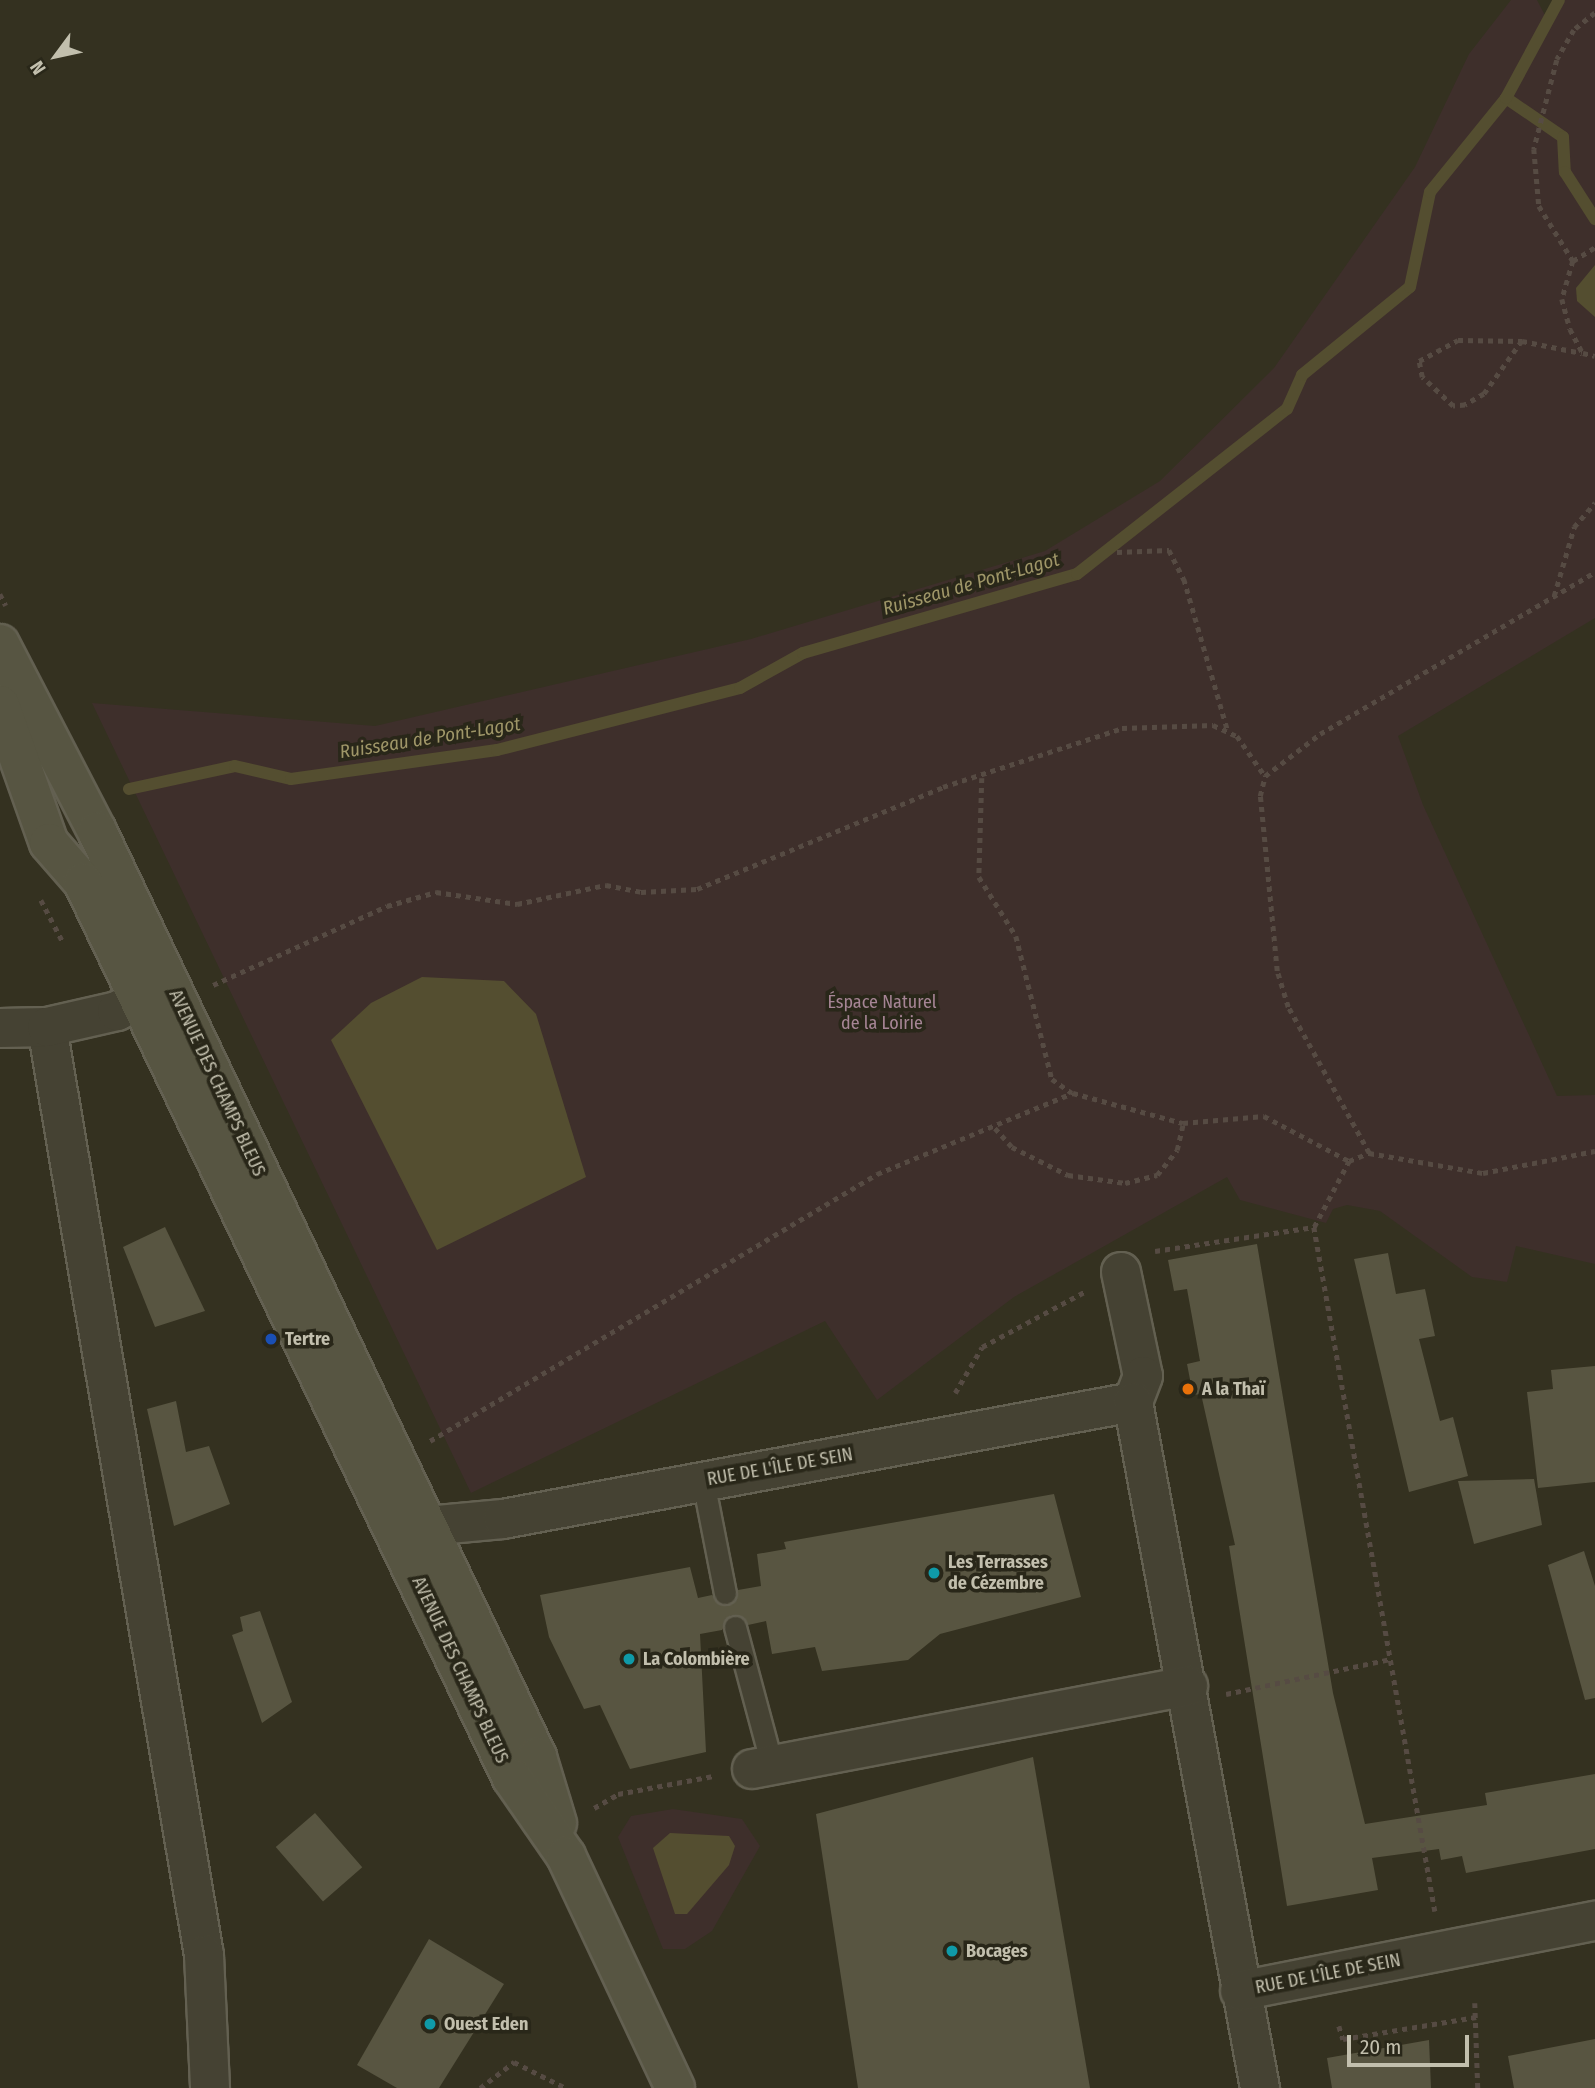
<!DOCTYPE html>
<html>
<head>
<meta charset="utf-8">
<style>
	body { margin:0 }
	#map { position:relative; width:1595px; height:2088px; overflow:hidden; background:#343120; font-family:"Fira Sans Condensed",sans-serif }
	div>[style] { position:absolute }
	.green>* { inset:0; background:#3e2f2b }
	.water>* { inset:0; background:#544e30 }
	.stream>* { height:12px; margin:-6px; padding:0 6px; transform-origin:6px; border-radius:6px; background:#544e30 }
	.building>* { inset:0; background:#585541; transform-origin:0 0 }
	.path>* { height:4.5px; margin-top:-2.25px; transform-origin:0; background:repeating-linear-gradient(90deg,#564b43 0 5px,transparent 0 10px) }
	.roads { filter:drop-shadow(2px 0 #636051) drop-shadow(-2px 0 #636051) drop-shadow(0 2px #636051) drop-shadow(0 -2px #636051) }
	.lane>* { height:21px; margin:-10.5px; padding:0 10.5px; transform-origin:10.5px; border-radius:10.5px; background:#454233 }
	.street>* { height:38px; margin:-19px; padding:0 19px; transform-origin:19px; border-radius:19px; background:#454233 }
	.secondary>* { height:38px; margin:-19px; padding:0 19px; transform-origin:19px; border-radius:19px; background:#575542 }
	.dots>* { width:19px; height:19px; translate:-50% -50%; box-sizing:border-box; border:4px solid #292719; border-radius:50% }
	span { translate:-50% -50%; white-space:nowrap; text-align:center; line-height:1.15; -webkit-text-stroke:7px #292719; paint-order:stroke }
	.park-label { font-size:18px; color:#a68595 }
	.street-label { font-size:18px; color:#c2bfad }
	.poi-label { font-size:18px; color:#c2bfad; font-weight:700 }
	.left { translate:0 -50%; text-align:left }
	.water-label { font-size:19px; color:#9f9668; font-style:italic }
	.north { position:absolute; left:21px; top:21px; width:70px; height:70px; -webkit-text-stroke:5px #292719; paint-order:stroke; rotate:237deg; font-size:19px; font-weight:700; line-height:28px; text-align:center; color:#c2bfad }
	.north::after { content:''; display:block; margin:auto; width:24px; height:32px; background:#c2bfad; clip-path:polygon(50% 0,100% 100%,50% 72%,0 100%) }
	.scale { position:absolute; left:1347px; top:2035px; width:122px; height:32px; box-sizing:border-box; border:4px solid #c2bfad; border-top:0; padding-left:9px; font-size:21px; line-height:24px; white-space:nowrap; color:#c2bfad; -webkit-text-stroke:5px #292719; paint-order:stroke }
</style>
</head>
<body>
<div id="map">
	<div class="green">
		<div style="clip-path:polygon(1511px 0,1537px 0,1549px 23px,1559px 0,1595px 0,1595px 618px,1398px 736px,1423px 805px,1557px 1096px,1595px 1095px,1595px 1264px,1516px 1246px,1507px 1282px,1472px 1277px,1380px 1211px,1347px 1205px,1333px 1209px,1326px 1223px,1240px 1200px,1227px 1177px,1014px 1297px,877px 1400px,825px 1321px,471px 1493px,92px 703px,375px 726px,751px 639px,1045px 551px,1160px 481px,1274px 368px,1415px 167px,1469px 54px)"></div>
		<div style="clip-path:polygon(673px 1809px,742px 1819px,760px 1846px,712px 1931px,685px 1949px,663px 1949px,618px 1837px,631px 1816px)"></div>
	</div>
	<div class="water">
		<div style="clip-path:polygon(1595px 265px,1595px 317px,1577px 301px,1576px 288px)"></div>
		<div style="clip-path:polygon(422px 977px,504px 981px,536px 1014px,586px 1177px,437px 1250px,331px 1040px,371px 1003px)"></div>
		<div style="clip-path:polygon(670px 1833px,729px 1836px,735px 1846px,729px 1865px,687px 1914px,675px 1914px,653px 1848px)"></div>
	</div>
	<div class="stream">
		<div style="left:1506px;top:98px;width:69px;rotate:34.4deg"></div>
		<div style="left:1563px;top:137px;width:35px;rotate:87deg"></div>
		<div style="left:1565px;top:172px;width:56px;rotate:57.4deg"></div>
		<div style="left:129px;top:789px;width:108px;rotate:-12.2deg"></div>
		<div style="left:235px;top:766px;width:57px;rotate:13.1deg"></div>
		<div style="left:291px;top:779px;width:208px;rotate:-8deg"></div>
		<div style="left:497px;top:750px;width:251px;rotate:-14.3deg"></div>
		<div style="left:740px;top:688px;width:72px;rotate:-29.1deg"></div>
		<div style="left:803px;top:653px;width:285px;rotate:-16.1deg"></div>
		<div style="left:1077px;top:574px;width:267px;rotate:-38.2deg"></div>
		<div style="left:1287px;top:409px;width:37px;rotate:-66deg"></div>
		<div style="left:1302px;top:375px;width:139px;rotate:-39.2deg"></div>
		<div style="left:1410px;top:287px;width:97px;rotate:-78.1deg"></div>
		<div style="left:1430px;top:192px;width:121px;rotate:-51deg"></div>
		<div style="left:1506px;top:98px;width:111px;rotate:-61.6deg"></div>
	</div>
	<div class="building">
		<div style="clip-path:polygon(165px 1227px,205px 1311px,155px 1327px,123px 1247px)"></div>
		<div style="clip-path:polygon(1257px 1244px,1333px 1693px,1365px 1824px,1487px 1805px,1485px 1793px,1595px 1774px,1595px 1849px,1466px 1873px,1462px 1856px,1441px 1860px,1439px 1849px,1372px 1858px,1378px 1890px,1287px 1906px,1229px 1546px,1235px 1545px,1201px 1394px,1193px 1395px,1187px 1364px,1200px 1361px,1187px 1289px,1174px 1291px,1168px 1260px)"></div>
		<div style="clip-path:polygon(1388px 1253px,1396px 1294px,1425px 1289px,1435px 1336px,1419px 1339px,1440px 1421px,1453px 1417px,1468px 1476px,1409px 1492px,1354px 1259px)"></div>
		<div style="clip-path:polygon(1595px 1366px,1595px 1482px,1538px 1488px,1527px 1392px,1553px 1389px,1551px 1370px)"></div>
		<div style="clip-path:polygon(176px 1401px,186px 1452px,209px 1446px,230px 1504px,174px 1526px,147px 1409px)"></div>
		<div style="clip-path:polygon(1534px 1479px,1542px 1525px,1474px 1544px,1458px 1481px)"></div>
		<div style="clip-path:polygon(1054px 1494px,1081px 1597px,940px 1634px,908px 1660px,822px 1671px,815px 1647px,772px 1654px,766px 1621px,748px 1625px,731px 1615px,722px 1630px,700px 1634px,706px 1752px,630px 1769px,600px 1705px,584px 1709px,549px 1637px,540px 1595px,690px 1567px,698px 1598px,712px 1595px,727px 1606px,738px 1590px,761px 1586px,757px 1554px,786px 1549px,784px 1542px)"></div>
		<div style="clip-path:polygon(1584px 1551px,1595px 1586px,1595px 1698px,1585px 1700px,1548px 1565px)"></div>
		<div style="clip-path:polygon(260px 1611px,292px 1702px,262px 1723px,232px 1635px,243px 1631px,240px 1617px)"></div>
		<div style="clip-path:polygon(1033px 1757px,1090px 2088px,858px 2088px,816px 1814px)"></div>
		<div style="left:315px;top:1813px;width:72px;height:52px;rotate:49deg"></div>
		<div style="clip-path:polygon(429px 1939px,504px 1984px,439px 2088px,397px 2088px,357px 2065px)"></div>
		<div style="clip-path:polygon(1595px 2039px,1595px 2088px,1514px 2088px,1508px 2056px)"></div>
		<div style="clip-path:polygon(1429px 2040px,1431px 2088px,1332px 2088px,1327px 2058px)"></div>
	</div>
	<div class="path">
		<div style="left:1595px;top:13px;width:27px;rotate:141deg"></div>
		<div style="left:1574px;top:30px;width:34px;rotate:120deg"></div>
		<div style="left:1557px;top:60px;width:92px;rotate:104.5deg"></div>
		<div style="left:1534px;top:149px;width:57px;rotate:85deg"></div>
		<div style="left:1539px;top:206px;width:65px;rotate:58.3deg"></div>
		<div style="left:1573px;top:261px;width:40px;rotate:106deg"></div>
		<div style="left:1562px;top:299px;width:31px;rotate:75deg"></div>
		<div style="left:1570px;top:329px;width:27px;rotate:62deg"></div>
		<div style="left:1583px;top:353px;width:12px;rotate:14deg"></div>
		<div style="left:1573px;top:261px;width:26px;rotate:-32deg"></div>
		<div style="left:1522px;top:341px;width:65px;rotate:125.6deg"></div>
		<div style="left:1484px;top:394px;width:22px;rotate:150deg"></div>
		<div style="left:1465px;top:405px;width:12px;rotate:175deg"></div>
		<div style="left:1453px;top:406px;width:42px;rotate:-136.9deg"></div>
		<div style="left:1422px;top:377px;width:16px;rotate:-101deg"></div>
		<div style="left:1419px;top:361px;width:44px;rotate:-28.3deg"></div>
		<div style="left:1458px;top:340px;width:64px;rotate:0.9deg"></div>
		<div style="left:1522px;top:341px;width:61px;rotate:11.3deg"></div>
		<div style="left:1117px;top:552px;width:52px;rotate:-2.2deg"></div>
		<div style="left:1169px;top:550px;width:33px;rotate:63deg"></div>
		<div style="left:1184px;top:579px;width:158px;rotate:73.9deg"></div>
		<div style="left:0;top:594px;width:13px;rotate:63deg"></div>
		<div style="left:1554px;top:596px;width:72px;rotate:-73.8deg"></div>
		<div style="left:1574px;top:527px;width:32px;rotate:-49deg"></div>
		<div style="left:982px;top:778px;width:99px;rotate:91.7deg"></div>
		<div style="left:979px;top:877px;width:70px;rotate:57.9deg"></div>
		<div style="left:1016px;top:936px;width:147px;rotate:75.9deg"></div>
		<div style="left:1052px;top:1079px;width:24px;rotate:35deg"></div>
		<div style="left:41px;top:900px;width:47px;rotate:62.4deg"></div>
		<div style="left:213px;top:985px;width:191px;rotate:-24.4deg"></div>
		<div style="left:387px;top:906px;width:51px;rotate:-15.9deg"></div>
		<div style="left:436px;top:892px;width:82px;rotate:8.4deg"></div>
		<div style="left:517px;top:904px;width:91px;rotate:-12.1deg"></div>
		<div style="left:606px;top:885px;width:36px;rotate:11deg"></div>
		<div style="left:641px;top:892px;width:56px;rotate:-3.1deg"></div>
		<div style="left:697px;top:889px;width:266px;rotate:-22.5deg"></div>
		<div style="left:943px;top:787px;width:188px;rotate:-18.2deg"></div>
		<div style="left:1122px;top:728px;width:91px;rotate:-1.9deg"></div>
		<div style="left:1213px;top:725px;width:26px;rotate:25deg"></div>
		<div style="left:1237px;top:736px;width:49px;rotate:55deg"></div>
		<div style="left:995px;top:1128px;width:25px;rotate:48deg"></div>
		<div style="left:1012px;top:1147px;width:63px;rotate:26.6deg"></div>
		<div style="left:1068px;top:1175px;width:58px;rotate:8deg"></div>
		<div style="left:1125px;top:1183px;width:33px;rotate:-14deg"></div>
		<div style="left:1157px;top:1175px;width:32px;rotate:-51deg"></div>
		<div style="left:1177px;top:1150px;width:28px;rotate:-77deg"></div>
		<div style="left:1369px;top:1153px;width:167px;rotate:-119deg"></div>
		<div style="left:1288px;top:1007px;width:38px;rotate:-107deg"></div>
		<div style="left:1277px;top:971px;width:176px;rotate:-95.5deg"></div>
		<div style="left:1260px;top:796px;width:21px;rotate:-76deg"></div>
		<div style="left:1265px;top:776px;width:69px;rotate:-37.4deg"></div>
		<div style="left:1320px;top:734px;width:319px;rotate:-30.5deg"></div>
		<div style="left:1314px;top:1227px;width:695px;rotate:79.97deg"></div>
		<div style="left:1155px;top:1251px;width:161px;rotate:-8.6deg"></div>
		<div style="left:1314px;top:1227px;width:75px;rotate:-62.1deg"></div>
		<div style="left:1349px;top:1161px;width:22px;rotate:-22deg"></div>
		<div style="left:1369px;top:1153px;width:116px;rotate:10deg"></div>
		<div style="left:1483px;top:1173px;width:114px;rotate:-11.1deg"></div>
		<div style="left:955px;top:1393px;width:53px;rotate:-59.6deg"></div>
		<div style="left:982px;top:1347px;width:116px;rotate:-28.3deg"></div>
		<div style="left:430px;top:1441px;width:521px;rotate:-30.85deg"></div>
		<div style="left:877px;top:1174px;width:212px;rotate:-22.5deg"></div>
		<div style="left:1073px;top:1093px;width:114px;rotate:15.3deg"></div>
		<div style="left:1183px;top:1123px;width:81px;rotate:-4.9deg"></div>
		<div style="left:1264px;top:1116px;width:96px;rotate:27.9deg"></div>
		<div style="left:1226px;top:1694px;width:169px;rotate:-12deg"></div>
		<div style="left:594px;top:1808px;width:28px;rotate:-30deg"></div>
		<div style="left:618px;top:1794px;width:97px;rotate:-10.7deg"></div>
		<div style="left:1475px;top:2003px;width:85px;rotate:88deg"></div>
		<div style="left:1339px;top:2026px;width:14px;rotate:73deg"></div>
		<div style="left:1343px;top:2039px;width:135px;rotate:-9.4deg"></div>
		<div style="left:480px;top:2088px;width:43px;rotate:-37.4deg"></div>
		<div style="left:514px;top:2062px;width:58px;rotate:26.6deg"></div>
	</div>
	<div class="roads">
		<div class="lane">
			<div style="left:703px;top:1481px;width:114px;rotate:78.9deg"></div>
			<div style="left:735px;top:1627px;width:143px;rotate:75deg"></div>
		</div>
		<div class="street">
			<div style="left:47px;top:1027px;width:941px;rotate:80.4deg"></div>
			<div style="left:204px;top:1955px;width:133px;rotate:87.4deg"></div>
			<div style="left:0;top:1028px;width:47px;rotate:-1.2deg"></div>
			<div style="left:47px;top:1027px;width:72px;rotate:-12.9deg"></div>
			<div style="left:117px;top:1011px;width:58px;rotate:-27.9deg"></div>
			<div style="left:1121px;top:1272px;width:106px;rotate:78.1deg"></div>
			<div style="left:1143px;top:1376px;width:28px;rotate:111deg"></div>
			<div style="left:427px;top:1526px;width:76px;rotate:-5.3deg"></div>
			<div style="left:503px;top:1519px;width:641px;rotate:-10.52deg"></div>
			<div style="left:1133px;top:1402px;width:698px;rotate:79.51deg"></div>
			<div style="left:752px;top:1769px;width:444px;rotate:-10.8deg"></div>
			<div style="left:1240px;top:1991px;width:362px;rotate:-11.2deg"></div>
		</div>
		<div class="secondary">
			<div style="left:0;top:644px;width:211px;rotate:62.6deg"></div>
			<div style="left:97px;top:831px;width:1025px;rotate:64.58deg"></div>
			<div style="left:537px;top:1757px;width:69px;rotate:73.1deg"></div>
			<div style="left:0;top:705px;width:146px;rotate:70.5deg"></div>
			<div style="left:49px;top:843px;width:52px;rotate:48.9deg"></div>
			<div style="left:83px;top:882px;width:993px;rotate:64.42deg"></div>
			<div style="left:512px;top:1778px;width:95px;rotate:55.3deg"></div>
			<div style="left:566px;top:1856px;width:256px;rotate:64.8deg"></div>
		</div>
	</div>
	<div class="dots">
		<div style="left:271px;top:1339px;background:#1a4fb4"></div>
		<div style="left:1188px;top:1389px;background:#e8710a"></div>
		<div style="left:934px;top:1573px;background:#0f9aa8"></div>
		<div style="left:629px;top:1659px;background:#0f9aa8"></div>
		<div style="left:952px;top:1951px;background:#0f9aa8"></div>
		<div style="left:430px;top:2024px;background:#0f9aa8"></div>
	</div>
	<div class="park-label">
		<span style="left:882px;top:1013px">Éspace Naturel<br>de la Loirie</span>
	</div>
	<div class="street-label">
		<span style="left:217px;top:1083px;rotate:65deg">AVENUE DES CHAMPS BLEUS</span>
		<span style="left:780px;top:1467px;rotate:-10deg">RUE DE L'ÎLE DE SEIN</span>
		<span style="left:460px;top:1670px;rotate:65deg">AVENUE DES CHAMPS BLEUS</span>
		<span style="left:1328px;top:1974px;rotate:-11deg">RUE DE L'ÎLE DE SEIN</span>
	</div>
	<div class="poi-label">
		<span class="left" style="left:285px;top:1339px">Tertre</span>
		<span class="left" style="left:1202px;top:1389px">A la Thaï</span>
		<span class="left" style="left:948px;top:1573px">Les Terrasses<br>de Cézembre</span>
		<span class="left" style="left:643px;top:1659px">La Colombière</span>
		<span class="left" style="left:966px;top:1951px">Bocages</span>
		<span class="left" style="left:444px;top:2024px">Ouest Eden</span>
	</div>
	<div class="water-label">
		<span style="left:971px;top:584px;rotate:-16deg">Ruisseau de Pont-Lagot</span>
		<span style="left:430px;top:738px;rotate:-9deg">Ruisseau de Pont-Lagot</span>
	</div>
	<div class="north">N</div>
	<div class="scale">20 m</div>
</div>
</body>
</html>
